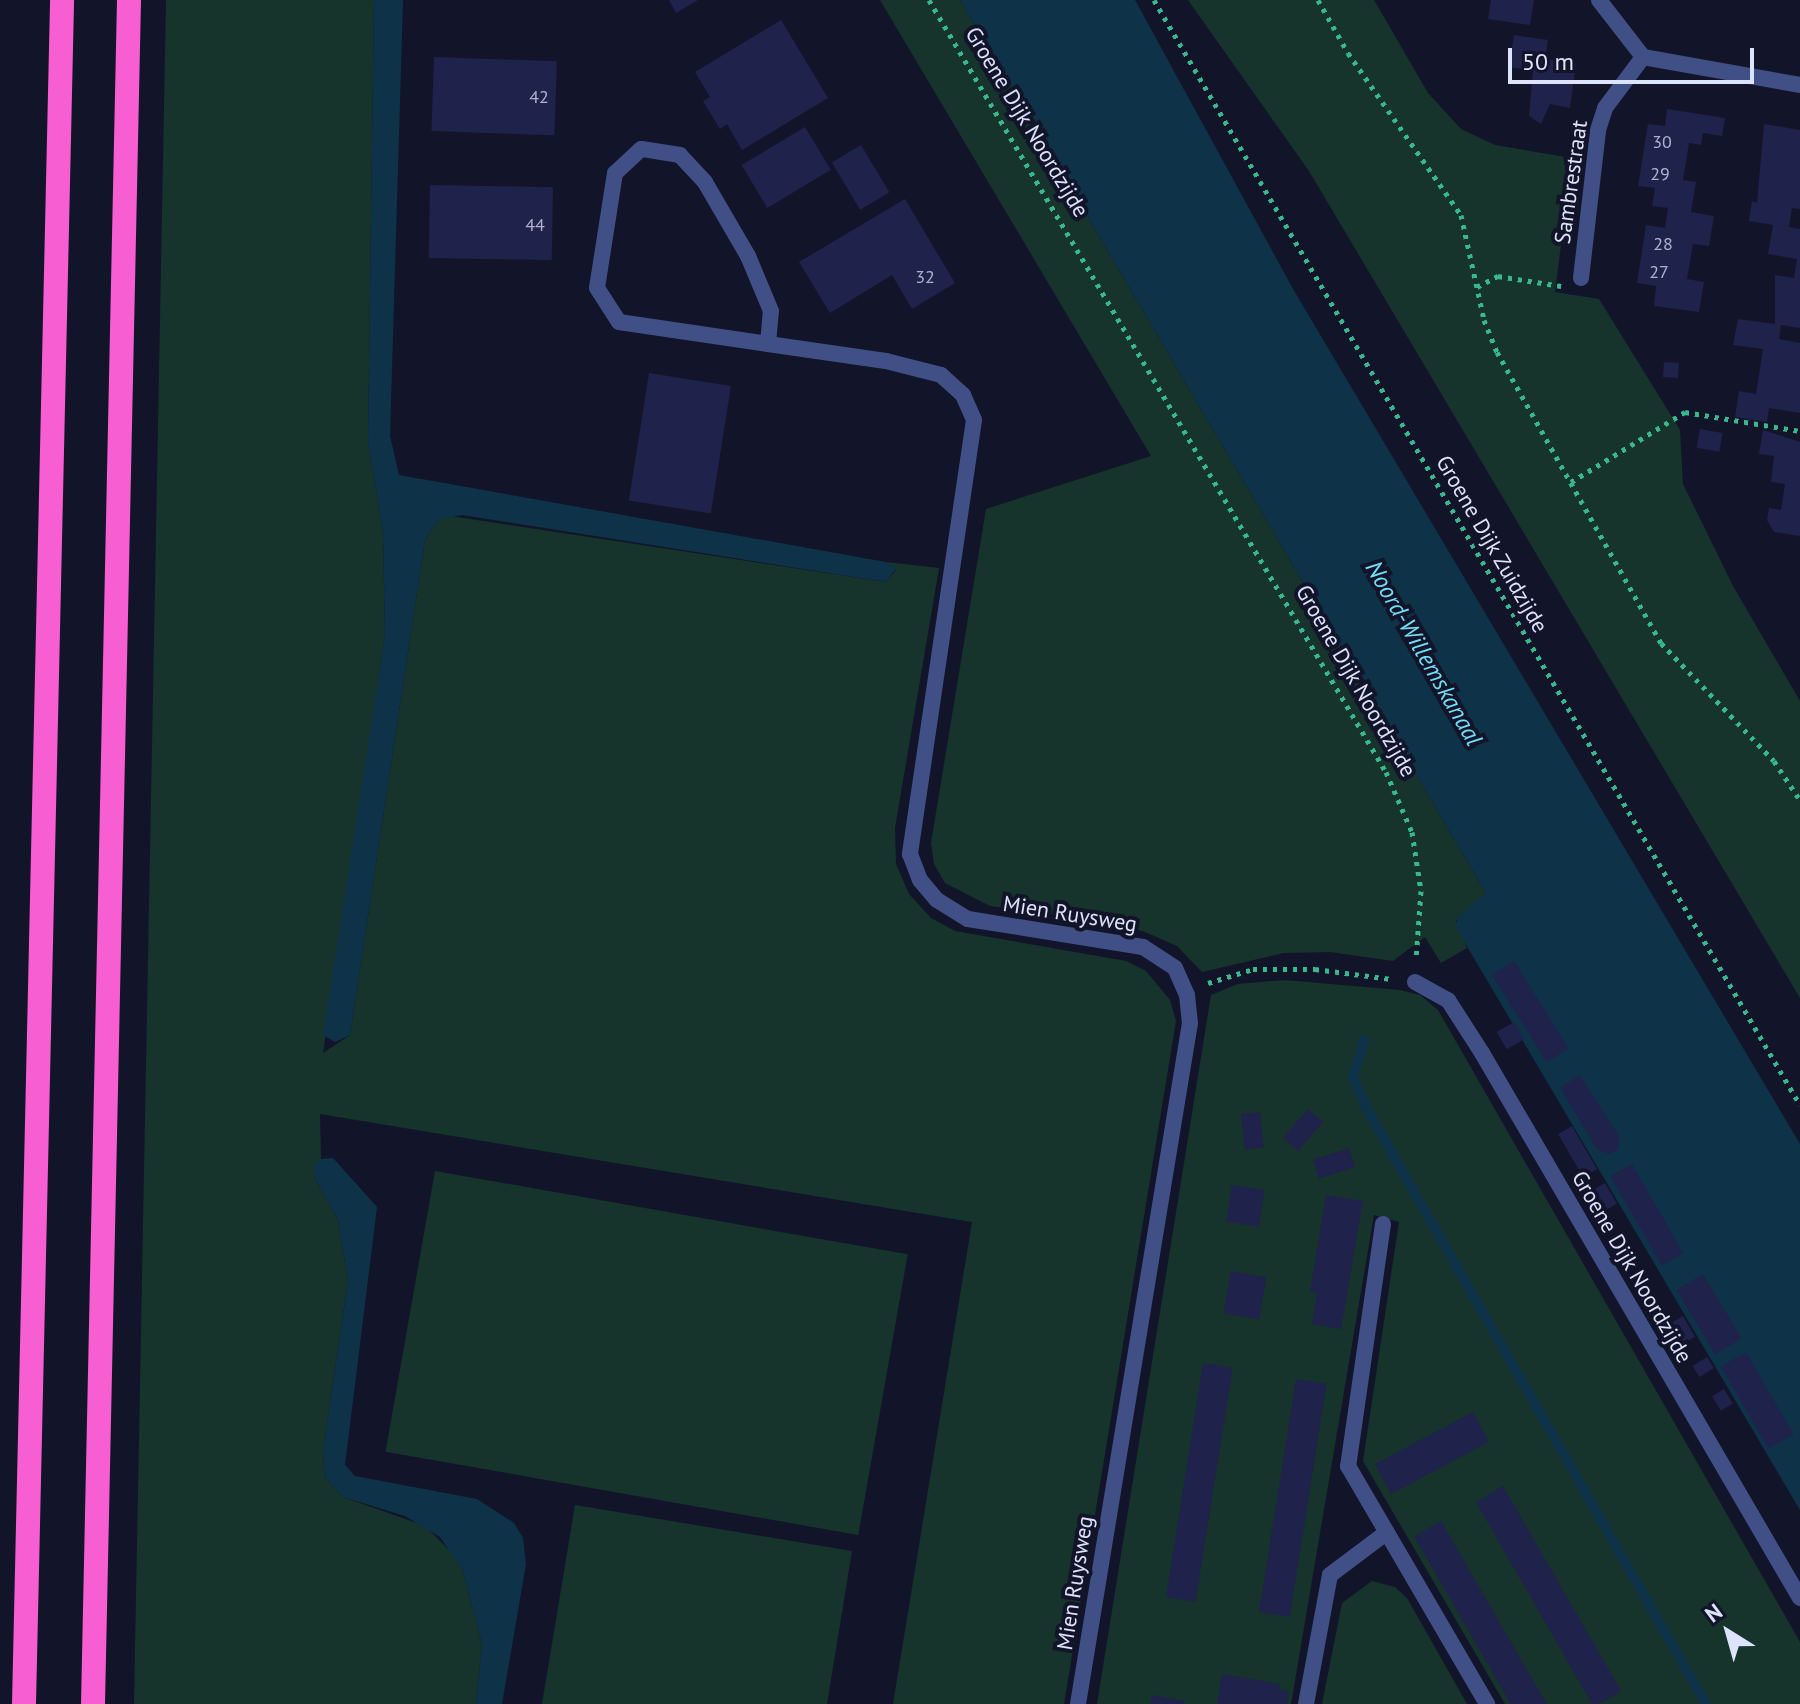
<!DOCTYPE html>
<html>
<head>
<meta charset="utf-8">
<style>
	body { margin:0 }
	#map { position:relative; width:1800px; height:1704px; overflow:hidden; background:#12152a; font-family:"PT Sans",sans-serif }
	div>[style] { position:absolute }
	.green>* { inset:0; background:#16342b; transform-origin:0 0 }
	.water>* { inset:0; background:#0e3348 }
	.stream>* { height:10px; margin:-5px; padding:0 5px; transform-origin:5px; border-radius:5px; background:#0e3348 }
	.building>* { inset:0; background:#1f224a; transform-origin:0 0 }
	.path>* { height:5px; margin-top:-2.5px; transform-origin:0; background:repeating-linear-gradient(90deg,#37b88d 0 4px,transparent 0 10px) }
	.street>* { height:16px; margin:-8px; padding:0 8px; transform-origin:8px; border-radius:8px; background:#405087 }
	.highway>* { height:24px; margin:-12px; padding:0 12px; transform-origin:12px; border-radius:12px; background:#f75ed2 }
	span { translate:-50% -50%; white-space:nowrap; text-align:center; line-height:1.15; -webkit-text-stroke:8px #12152a; paint-order:stroke }
	.number-label { font-size:18px; color:#aeb2d0 }
	.number-label span { -webkit-text-stroke-width:0 }
	.street-label { font-size:22px; color:#dde2fd }
	.water-label { font-size:24px; color:#70dff8; font-style:italic }
	.north { position:absolute; left:1688px; top:1592px; width:80px; height:80px; -webkit-text-stroke:6px #12152a; paint-order:stroke; rotate:323deg; font-size:22px; font-weight:700; line-height:32px; text-align:center; color:#dde2fd }
	.north::after { content:''; display:block; margin:auto; width:28px; height:36px; background:#dde2fd; clip-path:polygon(50% 0,100% 100%,50% 72%,0 100%) }
	.scale { position:absolute; left:1508px; top:48px; width:246px; height:36px; box-sizing:border-box; border:4px solid #dde2fd; border-top:0; padding-left:10px; font-size:24px; line-height:28px; white-space:nowrap; color:#dde2fd; -webkit-text-stroke:6px #12152a; paint-order:stroke }
</style>
</head>
<body>
<div id="map">
	<div class="green">
		<div style="clip-path:polygon(166px 0,374px 0,368px 442px,383px 532px,385px 635px,323px 1053px,350px 1035px,425px 540px,438px 520px,450px 516px,886px 582px,896px 570px,886px 562px,939px 568px,895px 828px,896px 864px,909px 894px,931px 918px,955px 931px,1126px 961px,1146px 971px,1170px 1000px,1176px 1021px,1064px 1704px,893px 1704px,972px 1222px,320px 1114px,321px 1159px,314px 1177px,338px 1220px,348px 1281px,323px 1450px,325px 1478px,343px 1497px,425px 1526px,452px 1553px,463px 1571px,482px 1644px,476px 1704px,134px 1704px)"></div>
		<div style="clip-path:polygon(880px 0,960px 0,1486px 893px,1456px 921px,1467px 948px,1441px 963px,1425px 937px,1393px 961px,1330px 952px,1284px 953px,1202px 972px,1177px 946px,1145px 932px,1108px 921px,990px 906px,945px 883px,934px 864px,931px 843px,986px 509px,1151px 456px)"></div>
		<div style="clip-path:polygon(1188px 0,1374px 0,1428px 93px,1461px 129px,1495px 145px,1572px 158px,1555px 292px,1599px 299px,1680px 430px,1683px 484px,1733px 586px,1800px 701px,1800px 998px,1309px 171px)"></div>
		<div style="clip-path:polygon(1285px 980px,1400px 990px,1420px 995px,1438px 1010px,1800px 1642px,1800px 1704px,1505px 1704px,1363px 1461px,1399px 1222px,1374px 1215px,1291px 1704px,1097px 1704px,1211px 995px,1238px 984px)"></div>
		<div style="left:435px;top:1171px;width:480px;height:285px;rotate:10deg"></div>
		<div style="clip-path:polygon(575px 1505px,852px 1551px,827px 1704px,542px 1704px)"></div>
		<div style="clip-path:polygon(1372px 1581px,1395px 1587px,1407px 1598px,1467px 1704px,1322px 1704px,1342px 1603px)"></div>
	</div>
	<div class="water">
		<div style="clip-path:polygon(374px 0,403px 0,390px 436px,399px 475px,886px 562px,896px 569px,886px 582px,462px 515px,438px 520px,425px 540px,350px 1035px,335px 1042px,323px 1035px,385px 635px,383px 532px,368px 442px)"></div>
		<div style="clip-path:polygon(960px 0,1135px 0,1293px 289px,1800px 1144px,1800px 1510px,1455px 926px,1459px 916px,1486px 893px)"></div>
		<div style="clip-path:polygon(333px 1158px,377px 1207px,345px 1465px,355px 1476px,477px 1499px,514px 1523px,523px 1538px,526px 1564px,502px 1704px,476px 1704px,482px 1644px,463px 1571px,440px 1537px,405px 1516px,343px 1497px,325px 1478px,323px 1450px,348px 1281px,338px 1220px,314px 1177px,314px 1166px,321px 1159px)"></div>
	</div>
	<div class="stream">
		<div style="left:1364px;top:1040px;width:39px;rotate:107deg"></div>
		<div style="left:1353px;top:1077px;width:37px;rotate:66deg"></div>
		<div style="left:1368px;top:1111px;width:683px;rotate:60.32deg"></div>
	</div>
	<div class="building">
		<div style="clip-path:polygon(669px 0,698px 0,676px 13px)"></div>
		<div style="clip-path:polygon(1491px 0,1534px 0,1530px 25px,1488px 19px)"></div>
		<div style="clip-path:polygon(781px 20px,828px 98px,742px 150px,727px 124px,720px 129px,703px 101px,710px 97px,695px 72px)"></div>
		<div style="clip-path:polygon(1514px 35px,1548px 40px,1545px 59px,1576px 64px,1570px 108px,1550px 104px,1541px 124px,1529px 116px,1533px 70px,1509px 67px)"></div>
		<div style="left:434px;top:57px;width:123px;height:74px;rotate:2deg"></div>
		<div style="clip-path:polygon(1667px 109px,1725px 118px,1722px 136px,1703px 133px,1701px 145px,1689px 143px,1683px 180px,1696px 182px,1691px 212px,1714px 216px,1709px 246px,1693px 244px,1687px 279px,1704px 282px,1699px 312px,1654px 306px,1656px 286px,1637px 283px,1646px 225px,1665px 228px,1668px 208px,1652px 206px,1655px 188px,1638px 186px,1648px 124px,1665px 126px)"></div>
		<div style="clip-path:polygon(1764px 124px,1800px 130px,1800px 209px,1792px 208px,1789px 227px,1800px 229px,1800px 328px,1781px 325px,1779px 339px,1800px 343px,1800px 413px,1769px 408px,1767px 422px,1735px 417px,1739px 391px,1756px 394px,1763px 349px,1733px 345px,1738px 319px,1775px 324px,1775px 275px,1794px 278px,1797px 259px,1768px 254px,1773px 225px,1749px 221px,1752px 201px,1757px 203px)"></div>
		<div style="left:805px;top:127px;width:50px;height:74px;rotate:59deg"></div>
		<div style="left:861px;top:145px;width:55px;height:34px;rotate:59deg"></div>
		<div style="left:430px;top:185px;width:123px;height:73px;rotate:1deg"></div>
		<div style="clip-path:polygon(905px 199px,955px 283px,912px 309px,892px 275px,830px 313px,799px 262px)"></div>
		<div style="left:1664px;top:362px;width:15px;height:15px;rotate:4deg"></div>
		<div style="left:649px;top:373px;width:83px;height:129px;rotate:9deg"></div>
		<div style="left:1700px;top:429px;width:23px;height:19px;rotate:10deg"></div>
		<div style="clip-path:polygon(1763px 430px,1800px 442px,1800px 536px,1774px 532px,1767px 520px,1769px 508px,1781px 510px,1785px 484px,1771px 482px,1774px 456px,1759px 454px)"></div>
		<div style="left:1514px;top:961px;width:103px;height:26px;rotate:58deg"></div>
		<div style="left:1514px;top:1022px;width:20px;height:20px;rotate:60deg"></div>
		<div style="clip-path:polygon(1580px 1075px,1619px 1136px,1618px 1150px,1609px 1154px,1597px 1149px,1560px 1088px)"></div>
		<div style="left:1308px;top:1109px;width:20px;height:38px;rotate:41deg"></div>
		<div style="left:1260px;top:1112px;width:36px;height:19px;rotate:84deg"></div>
		<div style="left:1572px;top:1126px;width:50px;height:16px;rotate:60deg"></div>
		<div style="left:1349px;top:1148px;width:20px;height:38px;rotate:72deg"></div>
		<div style="left:1632px;top:1164px;width:103px;height:25px;rotate:60deg"></div>
		<div style="left:1605px;top:1183px;width:24px;height:16px;rotate:60deg"></div>
		<div style="left:1232px;top:1185px;width:33px;height:37px;rotate:9deg"></div>
		<div style="clip-path:polygon(1326px 1195px,1363px 1201px,1341px 1329px,1312px 1324px,1317px 1293px,1310px 1291px)"></div>
		<div style="left:1231px;top:1271px;width:36px;height:43px;rotate:10deg"></div>
		<div style="left:1703px;top:1274px;width:75px;height:31px;rotate:59deg"></div>
		<div style="left:1683px;top:1316px;width:24px;height:17px;rotate:60deg"></div>
		<div style="left:1746px;top:1352px;width:95px;height:29px;rotate:60deg"></div>
		<div style="left:1707px;top:1357px;width:13px;height:17px;rotate:58deg"></div>
		<div style="left:1203px;top:1363px;width:30px;height:237px;rotate:9deg"></div>
		<div style="left:1296px;top:1379px;width:31px;height:236px;rotate:9deg"></div>
		<div style="left:1724px;top:1389px;width:17px;height:14px;rotate:59deg"></div>
		<div style="left:1473px;top:1412px;width:34px;height:111px;rotate:62deg"></div>
		<div style="clip-path:polygon(1503px 1486px,1621px 1691px,1599px 1704px,1592px 1704px,1476px 1502px)"></div>
		<div style="left:1441px;top:1521px;width:211px;height:31px;rotate:60deg"></div>
		<div style="clip-path:polygon(1222px 1674px,1280px 1684px,1279px 1690px,1289px 1691px,1287px 1704px,1217px 1704px)"></div>
		<div style="clip-path:polygon(1152px 1695px,1185px 1701px,1184px 1704px,1150px 1704px)"></div>
	</div>
	<div class="path">
		<div style="left:929px;top:0;width:897px;rotate:59.38deg"></div>
		<div style="left:1386px;top:772px;width:65px;rotate:66.6deg"></div>
		<div style="left:1412px;top:832px;width:60px;rotate:81.3deg"></div>
		<div style="left:1421px;top:891px;width:68px;rotate:94.2deg"></div>
		<div style="left:1154px;top:0;width:1280px;rotate:59.69deg"></div>
		<div style="left:1318px;top:0;width:61px;rotate:60.5deg"></div>
		<div style="left:1348px;top:53px;width:198px;rotate:55.1deg"></div>
		<div style="left:1461px;top:215px;width:107px;rotate:77.6deg"></div>
		<div style="left:1484px;top:320px;width:35px;rotate:68deg"></div>
		<div style="left:1497px;top:352px;width:334px;rotate:60.6deg"></div>
		<div style="left:1661px;top:643px;width:163px;rotate:46.2deg"></div>
		<div style="left:1774px;top:761px;width:47px;rotate:56.3deg"></div>
		<div style="left:1477px;top:287px;width:24px;rotate:-28deg"></div>
		<div style="left:1498px;top:276px;width:64px;rotate:9deg"></div>
		<div style="left:1571px;top:482px;width:134px;rotate:-31.6deg"></div>
		<div style="left:1685px;top:412px;width:117px;rotate:9.4deg"></div>
		<div style="left:1208px;top:983px;width:47px;rotate:-17.3deg"></div>
		<div style="left:1253px;top:969px;width:62px"></div>
		<div style="left:1315px;top:969px;width:77px;rotate:7.5deg"></div>
	</div>
	<div class="street">
		<div style="left:1599px;top:0;width:72px;rotate:52.3deg"></div>
		<div style="left:1643px;top:57px;width:159px;rotate:10.1deg"></div>
		<div style="left:1581px;top:278px;width:149px;rotate:-83.4deg"></div>
		<div style="left:1598px;top:130px;width:23px;rotate:-72deg"></div>
		<div style="left:1605px;top:108px;width:64px;rotate:-53.3deg"></div>
		<div style="left:768px;top:344px;width:33px;rotate:-85deg"></div>
		<div style="left:771px;top:311px;width:60px;rotate:-112.7deg"></div>
		<div style="left:748px;top:256px;width:86px;rotate:-120.2deg"></div>
		<div style="left:705px;top:182px;width:37px;rotate:-133deg"></div>
		<div style="left:680px;top:155px;width:39px;rotate:-171deg"></div>
		<div style="left:641px;top:149px;width:35px;rotate:137deg"></div>
		<div style="left:615px;top:173px;width:116px;rotate:98.9deg"></div>
		<div style="left:597px;top:288px;width:40px;rotate:57.1deg"></div>
		<div style="left:619px;top:322px;width:151px;rotate:8.4deg"></div>
		<div style="left:768px;top:344px;width:119px;rotate:8.2deg"></div>
		<div style="left:886px;top:361px;width:57px;rotate:14.3deg"></div>
		<div style="left:941px;top:375px;width:30px;rotate:42deg"></div>
		<div style="left:963px;top:395px;width:27px;rotate:66deg"></div>
		<div style="left:974px;top:420px;width:439px;rotate:98.4deg"></div>
		<div style="left:910px;top:854px;width:28px;rotate:69deg"></div>
		<div style="left:920px;top:880px;width:26px;rotate:50deg"></div>
		<div style="left:937px;top:900px;width:36px;rotate:32deg"></div>
		<div style="left:968px;top:919px;width:177px;rotate:9.1deg"></div>
		<div style="left:1143px;top:947px;width:38px;rotate:33deg"></div>
		<div style="left:1175px;top:968px;width:30px;rotate:66deg"></div>
		<div style="left:1187px;top:995px;width:28px;rotate:84deg"></div>
		<div style="left:1190px;top:1023px;width:690px;rotate:99.34deg"></div>
		<div style="left:1415px;top:982px;width:38px;rotate:29deg"></div>
		<div style="left:1448px;top:1000px;width:63px;rotate:57.3deg"></div>
		<div style="left:1482px;top:1053px;width:631px;rotate:59.74deg"></div>
		<div style="left:1383px;top:1224px;width:245px;rotate:98.2deg"></div>
		<div style="left:1348px;top:1466px;width:276px;rotate:59.7deg"></div>
		<div style="left:1306px;top:1704px;width:131px;rotate:-79.5deg"></div>
		<div style="left:1330px;top:1575px;width:71px;rotate:-37deg"></div>
	</div>
	<div class="highway">
		<div style="left:24px;top:1704px;width:1704px;rotate:-88.72deg"></div>
		<div style="left:93px;top:1704px;width:1704px;rotate:-88.79deg"></div>
	</div>
	<div class="number-label">
		<span style="left:539px;top:97px">42</span>
		<span style="left:1662px;top:142px">30</span>
		<span style="left:1660px;top:174px">29</span>
		<span style="left:535px;top:225px">44</span>
		<span style="left:1663px;top:244px">28</span>
		<span style="left:1659px;top:272px">27</span>
		<span style="left:925px;top:277px">32</span>
	</div>
	<div class="street-label">
		<span style="left:1027px;top:122px;rotate:59deg">Groene Dijk Noordzijde</span>
		<span style="left:1571px;top:182px;rotate:-82deg">Sambrestraat</span>
		<span style="left:1492px;top:544px;rotate:60deg">Groene Dijk Zuidzijde</span>
		<span style="left:1356px;top:681px;rotate:60deg">Groene Dijk Noordzijde</span>
		<span style="left:1070px;top:914px;rotate:9deg">Mien Ruysweg</span>
		<span style="left:1632px;top:1267px;rotate:60deg">Groene Dijk Noordzijde</span>
		<span style="left:1075px;top:1583px;rotate:-81deg">Mien Ruysweg</span>
	</div>
	<div class="water-label">
		<span style="left:1424px;top:653px;rotate:60deg">Noord-Willemskanaal</span>
	</div>
	<div class="north">N</div>
	<div class="scale">50 m</div>
</div>
</body>
</html>
